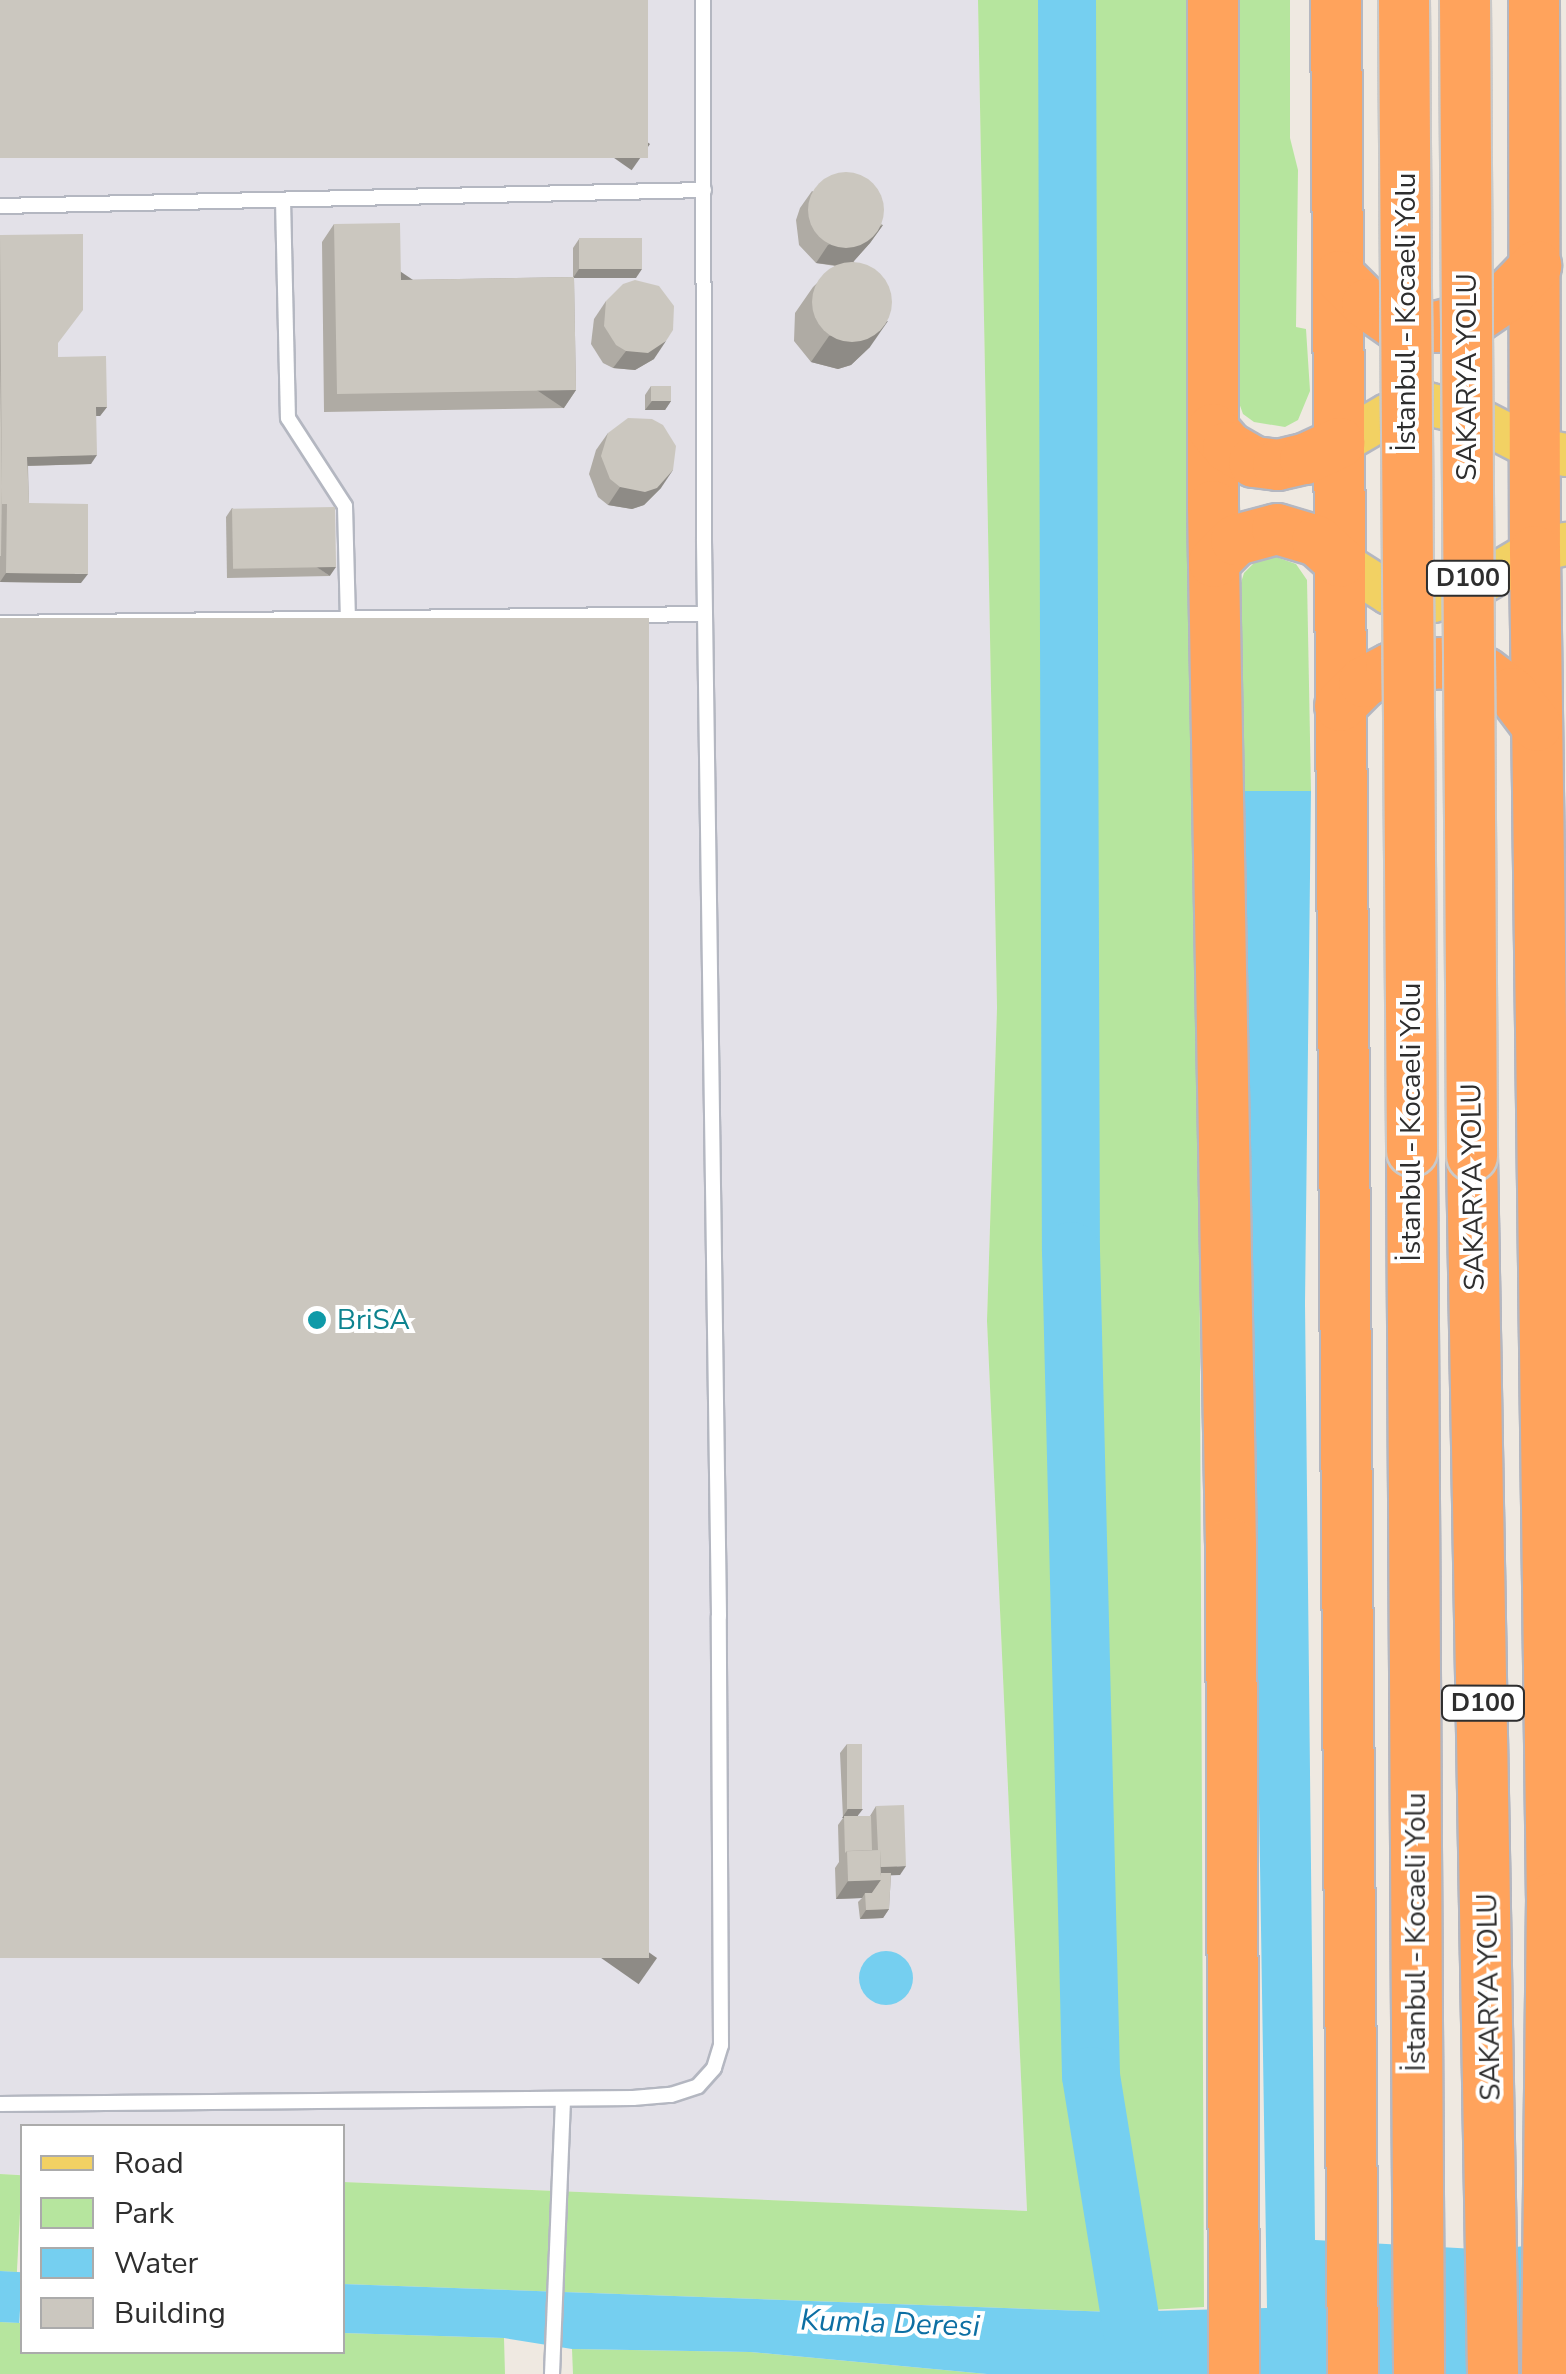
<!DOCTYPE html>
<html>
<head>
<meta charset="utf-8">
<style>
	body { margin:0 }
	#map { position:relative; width:1566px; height:2374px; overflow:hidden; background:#efe9e1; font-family:"Nunito Sans",sans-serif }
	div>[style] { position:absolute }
	.industrial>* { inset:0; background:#e3e1e8 }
	.green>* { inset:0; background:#b6e59e; transform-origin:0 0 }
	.water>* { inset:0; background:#75cff0; transform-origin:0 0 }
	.round { border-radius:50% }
	.river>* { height:58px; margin:-29px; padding:0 29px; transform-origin:29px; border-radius:29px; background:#75cff0 }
	.roads { filter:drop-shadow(2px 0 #b4b7c1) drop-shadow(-2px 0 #b4b7c1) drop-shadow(0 2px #b4b7c1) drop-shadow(0 -2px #b4b7c1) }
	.lane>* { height:14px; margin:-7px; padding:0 7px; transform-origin:7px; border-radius:7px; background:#fff }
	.primary>* { height:42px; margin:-21px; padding:0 21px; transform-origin:21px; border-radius:21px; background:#f2d163 }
	.highway>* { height:50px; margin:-25px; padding:0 25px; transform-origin:25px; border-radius:25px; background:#ffa35c }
	.bridges { filter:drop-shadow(2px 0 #c9c9c9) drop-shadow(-2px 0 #c9c9c9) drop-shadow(0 2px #c9c9c9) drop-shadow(0 -2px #c9c9c9) }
	.highway-bridge>* { height:50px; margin:-25px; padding:0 25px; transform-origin:25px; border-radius:25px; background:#ffa35c }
	.wall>* { inset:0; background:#afaba4 }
	.shaded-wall>* { inset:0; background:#8e8b86; transform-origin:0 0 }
	.building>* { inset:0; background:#cbc7bf; transform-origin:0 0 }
	.dots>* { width:28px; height:28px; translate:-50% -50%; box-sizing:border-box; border:5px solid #fff; border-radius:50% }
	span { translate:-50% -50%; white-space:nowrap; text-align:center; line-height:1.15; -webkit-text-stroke:8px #fff; paint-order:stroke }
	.shield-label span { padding:2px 8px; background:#fff; border:2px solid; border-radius:8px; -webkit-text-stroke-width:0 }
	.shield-label { font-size:25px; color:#2e2e2e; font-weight:700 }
	.street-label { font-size:28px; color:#2e2e2e }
	.culture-label { font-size:28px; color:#0d838f }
	.left { translate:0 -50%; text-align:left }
	.water-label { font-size:30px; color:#0d6fa3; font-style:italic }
	.legend { position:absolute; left:20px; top:2124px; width:325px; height:230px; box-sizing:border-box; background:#fff; border:2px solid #ababab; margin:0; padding:12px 18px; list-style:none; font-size:30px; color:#2e2e2e }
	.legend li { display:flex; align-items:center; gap:20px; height:50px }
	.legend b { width:50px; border:2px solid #ababab }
</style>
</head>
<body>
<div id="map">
	<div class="industrial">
		<div style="clip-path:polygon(0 0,978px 0,997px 1008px,987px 1321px,1027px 2211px,343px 2182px,342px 2126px,22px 2126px,22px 2175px,0 2174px)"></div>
	</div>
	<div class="green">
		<div style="clip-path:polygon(978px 0,1186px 0,1199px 1127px,1204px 2307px,1113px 2312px,343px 2284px,343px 2182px,1027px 2211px,987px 1321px,997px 1008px)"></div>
		<div style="clip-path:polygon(1230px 0,1290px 0,1290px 138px,1298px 170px,1296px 327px,1306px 329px,1310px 391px,1298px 420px,1285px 427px,1254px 422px,1243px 414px,1238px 400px)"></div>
		<div style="clip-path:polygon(1276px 557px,1296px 564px,1307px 580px,1311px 791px,1243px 791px,1237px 595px,1244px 573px,1256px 561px)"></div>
		<div style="left:0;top:2174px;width:22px;height:97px;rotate:3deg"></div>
		<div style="clip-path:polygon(0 2322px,22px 2323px,22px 2352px,342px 2352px,343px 2333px,504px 2338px,505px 2374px,0 2374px)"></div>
		<div style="clip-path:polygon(572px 2349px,750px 2352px,987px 2374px,573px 2374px)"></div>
	</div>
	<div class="water">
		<div style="clip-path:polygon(1243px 791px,1311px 791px,1305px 1304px,1315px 2240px,1493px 2250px,1547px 2243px,1566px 2374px,987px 2374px,750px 2352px,572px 2349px,504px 2338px,343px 2333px,343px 2284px,1113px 2312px,1267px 2308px)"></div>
		<div class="round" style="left:859px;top:1951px;width:54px;height:54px"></div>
		<div style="left:0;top:2271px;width:22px;height:51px;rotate:3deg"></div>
	</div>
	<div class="river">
		<div style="left:1067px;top:0;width:1251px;rotate:89.82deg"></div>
		<div style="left:1071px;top:1251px;width:825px;rotate:88.61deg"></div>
		<div style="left:1091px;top:2076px;width:261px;rotate:80.8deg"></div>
	</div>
	<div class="roads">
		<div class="lane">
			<div style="left:283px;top:200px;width:218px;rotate:88.7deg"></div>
			<div style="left:288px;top:418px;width:105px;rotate:57.1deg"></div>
			<div style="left:345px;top:506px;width:113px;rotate:88.5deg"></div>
			<div style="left:0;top:206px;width:704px;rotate:-1.3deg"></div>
			<div style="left:0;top:623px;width:705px;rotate:-0.73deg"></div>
			<div style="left:0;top:2104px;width:633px;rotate:-0.54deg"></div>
			<div style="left:633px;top:2098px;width:38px;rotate:-5deg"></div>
			<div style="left:671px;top:2095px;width:28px;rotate:-18deg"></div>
			<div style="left:698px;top:2086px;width:24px;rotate:-48deg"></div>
			<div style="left:714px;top:2068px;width:24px;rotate:-73deg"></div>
			<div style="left:721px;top:2045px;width:429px;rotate:-90.3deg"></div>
			<div style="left:719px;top:1616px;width:1077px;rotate:-90.8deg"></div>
			<div style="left:704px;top:539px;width:539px;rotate:-90.11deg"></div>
			<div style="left:552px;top:2374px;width:275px;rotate:-87.7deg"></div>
		</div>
		<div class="primary">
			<div style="left:1340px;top:443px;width:56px;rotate:-30.3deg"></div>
			<div style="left:1388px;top:415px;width:41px;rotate:-15.8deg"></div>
			<div style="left:1427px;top:404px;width:37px;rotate:13deg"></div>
			<div style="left:1463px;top:412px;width:81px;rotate:27.2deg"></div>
			<div style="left:1535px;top:449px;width:32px;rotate:11deg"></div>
			<div style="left:1340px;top:562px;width:58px;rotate:32.3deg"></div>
			<div style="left:1389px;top:593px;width:45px;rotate:10.3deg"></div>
			<div style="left:1433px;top:601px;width:38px;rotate:-17deg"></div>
			<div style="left:1469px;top:590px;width:77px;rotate:-30.6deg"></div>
			<div style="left:1535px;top:551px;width:32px;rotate:-13deg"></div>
		</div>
		<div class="highway">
			<div style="left:1213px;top:0;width:506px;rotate:90deg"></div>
			<div style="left:1213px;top:506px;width:1037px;rotate:89.01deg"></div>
			<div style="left:1231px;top:1543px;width:831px;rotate:89.79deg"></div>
			<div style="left:1336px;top:0;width:2374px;rotate:89.59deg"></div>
			<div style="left:1534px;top:0;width:551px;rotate:89.9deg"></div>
			<div style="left:1535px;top:551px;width:1347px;rotate:89.28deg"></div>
			<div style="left:1552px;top:1898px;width:476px;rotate:90.6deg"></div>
			<div style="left:1339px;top:276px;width:40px;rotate:45deg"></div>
			<div style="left:1367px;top:304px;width:37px;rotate:35deg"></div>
			<div style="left:1397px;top:325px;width:39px;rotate:3deg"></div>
			<div style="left:1436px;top:327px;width:43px;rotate:-14.7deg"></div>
			<div style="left:1478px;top:316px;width:32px;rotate:-34deg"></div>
			<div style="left:1505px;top:298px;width:45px;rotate:-45.9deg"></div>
			<div style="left:1213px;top:429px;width:23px;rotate:50deg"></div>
			<div style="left:1228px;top:447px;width:30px;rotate:30deg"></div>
			<div style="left:1254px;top:462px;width:24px;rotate:7deg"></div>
			<div style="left:1278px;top:465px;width:28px;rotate:-13deg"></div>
			<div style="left:1305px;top:459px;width:38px;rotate:-25deg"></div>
			<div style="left:1214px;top:562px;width:31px;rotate:-45deg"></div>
			<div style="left:1236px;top:540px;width:42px;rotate:-15deg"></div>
			<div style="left:1277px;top:529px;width:42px;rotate:16.7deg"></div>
			<div style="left:1317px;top:541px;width:31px;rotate:42deg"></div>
			<div style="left:1340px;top:706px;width:34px;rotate:-45deg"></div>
			<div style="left:1364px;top:682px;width:30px;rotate:-27deg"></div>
			<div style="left:1391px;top:668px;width:51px;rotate:-5.6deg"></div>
			<div style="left:1442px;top:663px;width:44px;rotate:13.1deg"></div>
			<div style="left:1485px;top:673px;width:34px;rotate:37deg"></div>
			<div style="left:1512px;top:693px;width:41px;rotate:52.9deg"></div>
			<div style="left:1412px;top:1151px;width:1223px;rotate:89.67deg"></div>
			<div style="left:1472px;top:1156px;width:1218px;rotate:89.01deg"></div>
		</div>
	</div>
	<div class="bridges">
		<div class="highway-bridge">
			<div style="left:1404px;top:0;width:1151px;rotate:89.6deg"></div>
			<div style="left:1465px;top:0;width:1156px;rotate:89.65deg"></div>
		</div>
	</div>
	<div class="wall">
		<div style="clip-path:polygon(812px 191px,883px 225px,870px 243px,854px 261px,870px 347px,851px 365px,838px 369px,811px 362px,794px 341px,795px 313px,813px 287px,835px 266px,816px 263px,799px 245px,796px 220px,800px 208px)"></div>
		<div style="clip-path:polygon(334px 224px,401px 280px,573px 277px,573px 248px,579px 239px,636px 278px,574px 278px,576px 390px,564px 408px,324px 412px,322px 242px)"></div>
		<div style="clip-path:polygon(0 235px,58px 344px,58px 357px,107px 407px,100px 416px,96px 416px,91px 464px,28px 466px,29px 503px,81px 583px,0 582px)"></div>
		<div style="clip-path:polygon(606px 301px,654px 359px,635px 370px,613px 368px,603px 363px,591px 344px,594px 319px)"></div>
		<div style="clip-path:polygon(651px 386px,671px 401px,665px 410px,645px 410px,645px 395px)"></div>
		<div style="clip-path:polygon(608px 433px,661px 488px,644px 505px,632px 509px,608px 505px,598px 497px,589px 474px,596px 450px)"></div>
		<div style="clip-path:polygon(232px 508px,330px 576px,227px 578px,226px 517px)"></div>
		<div style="clip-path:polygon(847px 1744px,858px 1816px,870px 1816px,876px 1806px,900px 1875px,891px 1875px,889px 1909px,883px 1918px,860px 1919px,858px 1902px,862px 1898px,836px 1899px,835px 1868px,839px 1862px,838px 1825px,843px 1818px,840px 1753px)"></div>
	</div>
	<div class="shaded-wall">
		<div style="left:650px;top:144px;width:32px;height:650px;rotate:125deg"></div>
		<div style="clip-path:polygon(883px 225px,870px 243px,853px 262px,841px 266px,816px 263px,828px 245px)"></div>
		<div style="clip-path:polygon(579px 269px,642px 269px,636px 278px,573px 278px)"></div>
		<div style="clip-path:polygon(888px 321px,870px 347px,851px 365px,838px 369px,811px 362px,829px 336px)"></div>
		<div style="clip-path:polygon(666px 341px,654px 359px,635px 370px,613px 368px,626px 351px)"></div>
		<div style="left:576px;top:390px;width:22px;height:239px;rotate:124deg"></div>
		<div style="clip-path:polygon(652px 401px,671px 401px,665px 410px,645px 410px)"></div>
		<div style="clip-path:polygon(96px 407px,107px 407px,100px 416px,90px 416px)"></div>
		<div style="clip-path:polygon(97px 455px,91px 464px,21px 466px,27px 457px)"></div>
		<div style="clip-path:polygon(673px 470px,661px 488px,644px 505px,632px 509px,608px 505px,620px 487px)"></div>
		<div style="left:336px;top:567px;width:11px;height:103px;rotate:124deg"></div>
		<div style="clip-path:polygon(6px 573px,88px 574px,81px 583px,0 582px)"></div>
		<div style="clip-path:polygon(848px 1809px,863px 1809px,856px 1818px,842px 1818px)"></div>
		<div style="clip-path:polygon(906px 1866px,900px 1875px,874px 1876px,878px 1867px)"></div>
		<div style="clip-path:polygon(881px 1880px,869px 1897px,865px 1893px,862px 1898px,836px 1899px,848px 1881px)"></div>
		<div style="clip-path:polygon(889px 1909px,883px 1918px,860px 1919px,866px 1910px)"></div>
		<div style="left:657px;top:1958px;width:32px;height:657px;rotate:125deg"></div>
	</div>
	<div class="building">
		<div style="left:0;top:0;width:648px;height:158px"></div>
		<div class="round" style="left:808px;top:172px;width:76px;height:76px"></div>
		<div style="clip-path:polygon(400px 223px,401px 280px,574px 277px,576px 390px,337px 394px,334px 224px)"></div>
		<div style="clip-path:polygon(83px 234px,83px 310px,58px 343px,58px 357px,106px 356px,107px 407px,96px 407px,97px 455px,27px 457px,29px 503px,88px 504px,88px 574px,6px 573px,7px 504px,2px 504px,0 235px)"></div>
		<div style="left:642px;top:238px;width:31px;height:63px;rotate:90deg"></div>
		<div class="round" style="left:812px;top:262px;width:80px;height:80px"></div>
		<div style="clip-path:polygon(635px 280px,659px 286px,674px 306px,673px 330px,666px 341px,648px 353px,626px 351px,616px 345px,604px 326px,606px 301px,623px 284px)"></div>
		<div style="clip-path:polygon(0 370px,2px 486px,1px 556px,0 556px)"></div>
		<div style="left:651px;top:386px;width:20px;height:15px"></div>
		<div style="clip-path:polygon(628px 418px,652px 419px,663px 425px,676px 446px,673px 470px,657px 488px,645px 492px,620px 487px,610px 479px,601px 456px,608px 433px)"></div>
		<div style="left:335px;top:507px;width:60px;height:103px;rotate:89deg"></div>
		<div style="left:649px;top:618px;width:1340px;height:649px;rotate:90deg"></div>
		<div style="left:847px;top:1744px;width:15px;height:65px"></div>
		<div style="clip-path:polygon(904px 1805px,906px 1866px,881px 1867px,880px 1850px,878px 1850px,876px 1806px)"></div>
		<div style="clip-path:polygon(844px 1816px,871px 1816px,872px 1850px,847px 1851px,845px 1853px)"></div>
		<div style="left:880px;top:1850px;width:30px;height:33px;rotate:88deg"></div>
		<div style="clip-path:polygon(881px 1873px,891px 1873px,889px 1909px,866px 1910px,865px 1893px,872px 1893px,881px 1880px)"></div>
	</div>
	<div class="dots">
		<div style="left:317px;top:1320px;background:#0f9aa8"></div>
	</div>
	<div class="shield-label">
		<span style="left:1468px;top:578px">D100</span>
		<span style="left:1483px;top:1703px">D100</span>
	</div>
	<div class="street-label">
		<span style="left:1406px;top:312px;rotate:-90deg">İstanbul - Kocaeli Yolu</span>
		<span style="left:1467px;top:377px;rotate:-90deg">SAKARYA YOLU</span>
		<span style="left:1411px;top:1122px;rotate:-90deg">İstanbul - Kocaeli Yolu</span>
		<span style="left:1473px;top:1187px;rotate:-91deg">SAKARYA YOLU</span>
		<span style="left:1416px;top:1932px;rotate:-90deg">İstanbul - Kocaeli Yolu</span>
		<span style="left:1489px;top:1997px;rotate:-91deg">SAKARYA YOLU</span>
	</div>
	<div class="culture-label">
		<span class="left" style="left:337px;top:1320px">BriSA</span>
	</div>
	<div class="water-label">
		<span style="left:890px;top:2324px;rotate:2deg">Kumla Deresi</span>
	</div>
	<ul class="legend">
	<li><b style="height:12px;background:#f2d163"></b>Road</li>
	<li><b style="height:28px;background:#b6e59e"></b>Park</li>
	<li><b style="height:28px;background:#75cff0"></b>Water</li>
	<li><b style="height:28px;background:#cbc7bf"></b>Building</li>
	</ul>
</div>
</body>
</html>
